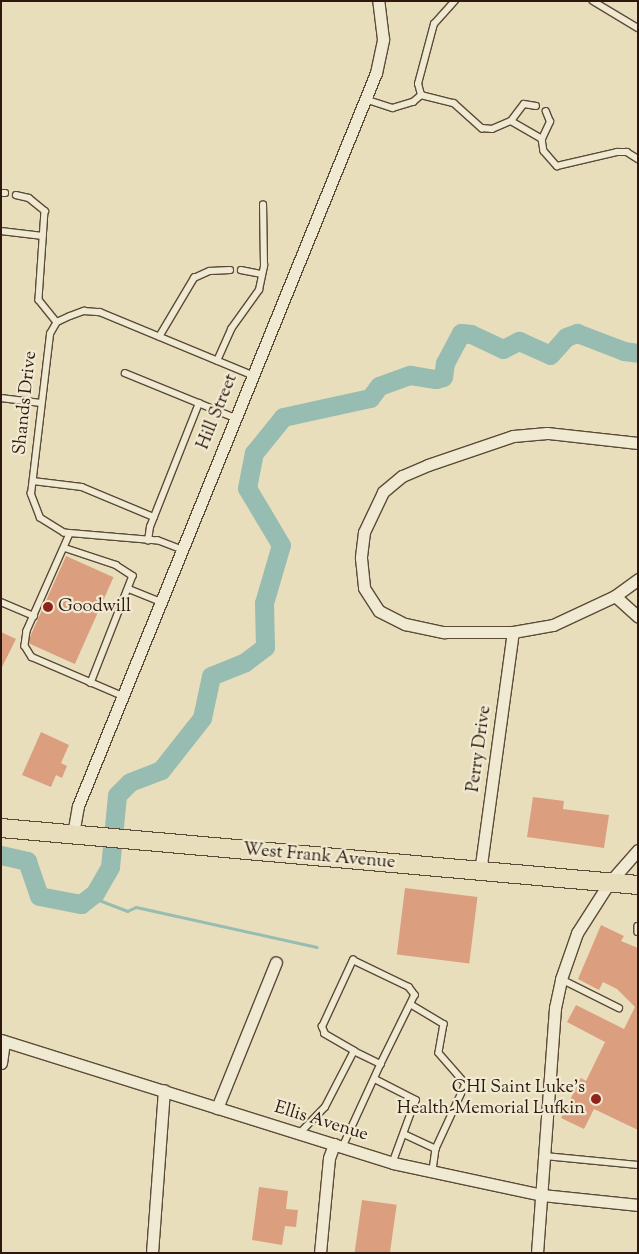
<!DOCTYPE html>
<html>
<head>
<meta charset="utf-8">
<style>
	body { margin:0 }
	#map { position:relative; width:639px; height:1254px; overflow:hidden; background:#e8debb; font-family:"Sorts Mill Goudy",serif }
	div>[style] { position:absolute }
	.stream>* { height:3px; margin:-1.5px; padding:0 1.5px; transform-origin:1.5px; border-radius:1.5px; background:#97bcb1 }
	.river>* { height:19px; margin:-9.5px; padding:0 9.5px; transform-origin:9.5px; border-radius:9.5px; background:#97bcb1 }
	.building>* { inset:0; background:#db9f80; transform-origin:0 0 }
	.roads { filter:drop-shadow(1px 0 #5c4a38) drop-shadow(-1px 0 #5c4a38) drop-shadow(0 1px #5c4a38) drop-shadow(0 -1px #5c4a38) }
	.lane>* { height:5.5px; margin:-2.75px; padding:0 2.75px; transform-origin:2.75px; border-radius:2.75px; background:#f0ead3 }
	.street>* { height:11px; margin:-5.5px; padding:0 5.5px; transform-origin:5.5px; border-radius:5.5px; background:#f0ead3 }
	.primary>* { height:18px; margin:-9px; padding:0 9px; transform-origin:9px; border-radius:9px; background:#e8debb }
	.dots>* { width:14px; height:14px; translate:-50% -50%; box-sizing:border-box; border:2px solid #f0ead3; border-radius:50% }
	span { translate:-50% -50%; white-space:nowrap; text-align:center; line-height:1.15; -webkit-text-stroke:4.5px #f0ead3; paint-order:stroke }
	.street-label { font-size:18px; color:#2e180d }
	.poi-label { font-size:18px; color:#2e180d }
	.left { translate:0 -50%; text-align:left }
	.right { translate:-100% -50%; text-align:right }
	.frame { position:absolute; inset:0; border:2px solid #2e180d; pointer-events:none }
</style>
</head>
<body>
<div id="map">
	<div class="stream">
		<div style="left:91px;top:897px;width:39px;rotate:21deg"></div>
		<div style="left:127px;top:911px;width:10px;rotate:-24deg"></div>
		<div style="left:136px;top:907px;width:185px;rotate:12.5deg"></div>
	</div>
	<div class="river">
		<div style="left:1px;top:855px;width:27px;rotate:13deg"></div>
		<div style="left:27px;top:861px;width:37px;rotate:71deg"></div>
		<div style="left:39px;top:896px;width:43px;rotate:10.8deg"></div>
		<div style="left:81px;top:904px;width:18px;rotate:-38deg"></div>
		<div style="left:95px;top:893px;width:30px;rotate:-60deg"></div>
		<div style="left:110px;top:867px;width:72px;rotate:-84.4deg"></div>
		<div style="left:117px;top:795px;width:18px;rotate:-45deg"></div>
		<div style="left:130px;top:782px;width:33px;rotate:-21deg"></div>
		<div style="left:161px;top:770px;width:66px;rotate:-51.7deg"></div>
		<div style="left:202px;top:718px;width:43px;rotate:-77.9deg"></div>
		<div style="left:211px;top:676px;width:37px;rotate:-22deg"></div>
		<div style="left:245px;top:662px;width:25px;rotate:-37deg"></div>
		<div style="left:265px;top:647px;width:44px;rotate:-91.3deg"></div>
		<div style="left:264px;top:603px;width:60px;rotate:-73.7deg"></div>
		<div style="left:281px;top:545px;width:66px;rotate:-120.8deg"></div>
		<div style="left:247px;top:488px;width:36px;rotate:-79deg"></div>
		<div style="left:254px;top:453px;width:46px;rotate:-51.1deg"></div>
		<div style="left:283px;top:417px;width:89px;rotate:-12.3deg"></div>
		<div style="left:370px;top:398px;width:15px;rotate:-53deg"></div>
		<div style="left:379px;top:386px;width:33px;rotate:-20deg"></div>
		<div style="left:410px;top:375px;width:26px;rotate:9deg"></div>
		<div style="left:436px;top:379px;width:7px;rotate:-16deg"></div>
		<div style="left:443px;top:377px;width:14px;rotate:-82deg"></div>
		<div style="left:445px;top:363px;width:34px;rotate:-62deg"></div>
		<div style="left:461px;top:333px;width:10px;rotate:6deg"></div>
		<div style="left:471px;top:334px;width:35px;rotate:25deg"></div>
		<div style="left:503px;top:349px;width:18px;rotate:-27deg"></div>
		<div style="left:519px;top:341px;width:34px;rotate:24deg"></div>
		<div style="left:550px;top:355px;width:24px;rotate:-48deg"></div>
		<div style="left:566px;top:337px;width:12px;rotate:-20deg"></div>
		<div style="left:577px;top:333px;width:50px;rotate:21deg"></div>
		<div style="left:624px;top:351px;width:14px;rotate:8deg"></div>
	</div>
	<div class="building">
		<div style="left:66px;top:556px;width:52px;height:95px;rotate:24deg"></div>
		<div style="clip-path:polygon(1px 632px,16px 639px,1px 669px)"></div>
		<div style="clip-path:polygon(41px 732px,69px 745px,61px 763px,67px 766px,62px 778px,56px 775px,51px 787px,22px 775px)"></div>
		<div style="clip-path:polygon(533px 797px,564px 801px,563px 809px,609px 815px,604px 848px,527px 837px)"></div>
		<div style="left:405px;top:888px;width:73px;height:67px;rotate:7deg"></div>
		<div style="clip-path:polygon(601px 925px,624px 936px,621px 941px,638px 948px,638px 1130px,594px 1109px,584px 1129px,561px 1118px,581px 1078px,586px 1081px,605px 1042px,567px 1022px,576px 1005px,624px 1029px,635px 1007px,617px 989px,603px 982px,599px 990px,578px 979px)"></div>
		<div style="clip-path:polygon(259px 1187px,288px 1191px,286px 1209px,298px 1210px,296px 1227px,285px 1226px,282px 1245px,252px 1240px)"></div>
		<div style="left:362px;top:1200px;width:35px;height:53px;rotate:8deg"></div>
	</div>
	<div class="roads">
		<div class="lane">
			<div style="left:593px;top:1px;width:52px;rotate:31deg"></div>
			<div style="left:421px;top:95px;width:11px;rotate:-105deg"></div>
			<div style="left:418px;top:84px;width:62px;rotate:-75.1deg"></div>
			<div style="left:434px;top:24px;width:31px;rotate:-48deg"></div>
			<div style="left:365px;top:99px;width:29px;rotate:18deg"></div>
			<div style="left:393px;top:108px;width:21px;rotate:-17deg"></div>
			<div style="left:413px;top:102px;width:11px;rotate:-41deg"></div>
			<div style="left:421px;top:95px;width:34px;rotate:14deg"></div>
			<div style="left:454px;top:103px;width:38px;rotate:42deg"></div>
			<div style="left:482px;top:128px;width:10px;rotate:6deg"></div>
			<div style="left:492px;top:129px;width:21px;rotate:-23deg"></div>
			<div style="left:511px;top:121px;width:36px;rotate:30deg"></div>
			<div style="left:542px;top:139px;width:12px;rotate:81deg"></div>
			<div style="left:544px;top:151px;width:20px;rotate:49deg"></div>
			<div style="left:557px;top:166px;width:62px;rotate:-13.1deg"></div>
			<div style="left:617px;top:152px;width:10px"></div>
			<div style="left:627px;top:152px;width:13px;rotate:32deg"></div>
			<div style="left:511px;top:121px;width:21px;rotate:-53deg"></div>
			<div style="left:524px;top:104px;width:12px;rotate:9deg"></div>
			<div style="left:542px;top:139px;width:19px;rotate:-65deg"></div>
			<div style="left:550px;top:122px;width:11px;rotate:-112deg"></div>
			<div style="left:1px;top:193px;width:4px"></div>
			<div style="left:16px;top:195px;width:13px;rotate:13deg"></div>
			<div style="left:29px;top:198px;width:21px;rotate:39deg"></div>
			<div style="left:45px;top:211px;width:89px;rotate:93.9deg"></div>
			<div style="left:39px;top:300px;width:28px;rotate:51deg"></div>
			<div style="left:1px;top:231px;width:42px;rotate:6.8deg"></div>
			<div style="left:241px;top:270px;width:21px;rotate:11deg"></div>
			<div style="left:159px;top:337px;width:69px;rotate:-59.3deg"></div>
			<div style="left:194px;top:278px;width:17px;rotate:-24deg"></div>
			<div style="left:210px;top:271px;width:20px;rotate:-3deg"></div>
			<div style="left:217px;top:361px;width:35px;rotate:-66deg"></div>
			<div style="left:231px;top:329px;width:48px;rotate:-54.3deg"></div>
			<div style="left:259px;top:290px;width:25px;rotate:-78deg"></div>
			<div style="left:264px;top:266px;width:61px;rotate:-90.9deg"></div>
			<div style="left:125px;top:373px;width:119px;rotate:22.2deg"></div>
			<div style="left:1px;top:398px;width:40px;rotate:7.1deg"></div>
			<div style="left:33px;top:481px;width:49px;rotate:7deg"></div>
			<div style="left:82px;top:487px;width:78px;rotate:22.6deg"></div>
			<div style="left:70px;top:534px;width:106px;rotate:113.9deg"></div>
			<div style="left:27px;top:631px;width:15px;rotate:98deg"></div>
			<div style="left:25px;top:646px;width:13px;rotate:58deg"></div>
			<div style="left:32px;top:657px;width:99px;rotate:23.2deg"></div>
			<div style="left:148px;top:541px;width:14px;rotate:-82deg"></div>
			<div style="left:150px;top:527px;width:133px;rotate:-68.4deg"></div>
			<div style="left:65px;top:548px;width:54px;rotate:18.4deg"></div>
			<div style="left:116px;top:565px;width:20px;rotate:33deg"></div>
			<div style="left:133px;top:576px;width:115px;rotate:111.4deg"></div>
			<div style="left:182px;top:550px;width:26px;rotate:-159deg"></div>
			<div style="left:158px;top:541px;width:94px;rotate:-175.1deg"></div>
			<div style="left:64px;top:533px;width:28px;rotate:-148deg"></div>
			<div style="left:40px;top:518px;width:26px;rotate:-111deg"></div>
			<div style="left:31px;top:494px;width:161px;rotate:-83.2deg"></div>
			<div style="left:50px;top:334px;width:14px;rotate:-60deg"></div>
			<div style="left:57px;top:322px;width:14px;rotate:-25deg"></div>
			<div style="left:70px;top:316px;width:15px;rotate:-20deg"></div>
			<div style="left:84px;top:311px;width:16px;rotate:4deg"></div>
			<div style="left:100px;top:312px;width:165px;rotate:22.5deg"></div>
			<div style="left:129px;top:589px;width:35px;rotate:22deg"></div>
			<div style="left:1px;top:602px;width:36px;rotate:23deg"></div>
			<div style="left:638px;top:926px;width:6px;rotate:90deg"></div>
			<div style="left:561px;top:979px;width:65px;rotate:26.6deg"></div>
			<div style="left:412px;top:1005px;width:37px;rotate:31deg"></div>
			<div style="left:444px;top:1024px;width:29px;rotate:100deg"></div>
			<div style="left:439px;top:1053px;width:41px;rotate:48.9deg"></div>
			<div style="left:466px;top:1084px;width:72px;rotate:114.8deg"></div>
			<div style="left:354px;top:1051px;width:34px;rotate:-150deg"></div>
			<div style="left:325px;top:1034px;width:8px;rotate:-113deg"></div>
			<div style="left:322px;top:1027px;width:74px;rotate:-65.2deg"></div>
			<div style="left:353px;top:960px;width:62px;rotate:25.7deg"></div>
			<div style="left:409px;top:987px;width:10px;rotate:53deg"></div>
			<div style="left:415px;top:995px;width:77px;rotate:116.2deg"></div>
			<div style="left:375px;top:1079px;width:46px;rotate:27.1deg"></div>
			<div style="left:416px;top:1100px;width:67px;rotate:110.1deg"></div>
			<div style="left:299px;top:1134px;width:37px;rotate:-46deg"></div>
			<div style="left:325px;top:1107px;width:63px;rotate:-62.6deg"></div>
			<div style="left:354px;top:1051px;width:30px;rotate:26deg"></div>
			<div style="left:381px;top:1064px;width:91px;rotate:114.6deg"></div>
			<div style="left:404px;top:1134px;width:35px;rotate:25deg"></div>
			<div style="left:436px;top:1149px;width:22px;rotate:98deg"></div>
			<div style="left:545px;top:1156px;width:93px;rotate:5.5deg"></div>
		</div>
		<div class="street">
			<div style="left:638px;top:443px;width:92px;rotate:-173.7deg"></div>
			<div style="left:547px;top:433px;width:34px;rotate:175deg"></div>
			<div style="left:513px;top:436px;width:90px;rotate:161.2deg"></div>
			<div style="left:428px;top:465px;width:28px;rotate:157deg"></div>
			<div style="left:402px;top:476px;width:25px;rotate:140deg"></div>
			<div style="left:383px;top:492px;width:44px;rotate:115.4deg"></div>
			<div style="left:364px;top:532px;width:26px;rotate:97deg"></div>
			<div style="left:361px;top:558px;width:30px;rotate:84deg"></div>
			<div style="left:364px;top:588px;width:27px;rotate:57deg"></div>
			<div style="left:379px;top:611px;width:29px;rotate:27deg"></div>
			<div style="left:405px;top:624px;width:40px;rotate:12deg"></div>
			<div style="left:444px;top:632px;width:69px"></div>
			<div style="left:513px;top:632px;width:41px;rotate:-9.9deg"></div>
			<div style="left:553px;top:625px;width:68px;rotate:-25.1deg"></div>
			<div style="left:615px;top:596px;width:29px;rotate:-36deg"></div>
			<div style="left:615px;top:596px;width:31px;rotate:42deg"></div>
			<div style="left:73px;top:834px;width:28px;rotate:-80deg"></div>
			<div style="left:78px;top:806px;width:791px;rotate:-67.88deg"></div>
			<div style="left:376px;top:73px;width:35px;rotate:-78deg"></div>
			<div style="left:383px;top:39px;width:38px;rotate:-97deg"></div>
			<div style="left:480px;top:872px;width:242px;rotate:-82.2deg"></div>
			<div style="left:1px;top:1040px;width:411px;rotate:17.4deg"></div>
			<div style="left:393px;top:1163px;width:152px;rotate:12.1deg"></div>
			<div style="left:542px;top:1195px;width:97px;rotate:5.9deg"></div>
			<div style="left:1px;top:1063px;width:22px;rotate:-82deg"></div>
			<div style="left:217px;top:1108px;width:157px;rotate:-68deg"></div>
			<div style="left:152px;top:1253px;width:163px;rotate:-85.8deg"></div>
			<div style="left:320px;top:1253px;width:95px;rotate:-84.6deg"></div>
			<div style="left:329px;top:1158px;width:15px;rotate:-70deg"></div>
			<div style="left:537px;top:1253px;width:246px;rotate:-85.8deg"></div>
			<div style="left:555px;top:1008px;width:30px;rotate:-78deg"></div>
			<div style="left:561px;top:979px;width:49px;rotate:-70.8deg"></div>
			<div style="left:577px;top:933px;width:59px;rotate:-57.4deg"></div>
			<div style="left:609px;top:883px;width:44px;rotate:-48.7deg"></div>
		</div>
		<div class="primary">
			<div style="left:1px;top:828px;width:640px;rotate:5.11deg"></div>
		</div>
	</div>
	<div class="dots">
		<div style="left:48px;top:607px;background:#8f2418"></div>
		<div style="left:596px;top:1099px;background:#8f2418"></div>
	</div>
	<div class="street-label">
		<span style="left:26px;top:403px;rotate:-84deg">Shands Drive</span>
		<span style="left:218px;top:412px;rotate:-68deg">Hill Street</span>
		<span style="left:480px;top:749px;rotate:-82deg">Perry Drive</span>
		<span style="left:319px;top:857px;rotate:5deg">West Frank Avenue</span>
		<span style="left:321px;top:1122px;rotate:17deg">Ellis Avenue</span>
	</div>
	<div class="poi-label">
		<span class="left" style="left:58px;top:607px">Goodwill</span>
		<span class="right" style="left:585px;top:1099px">CHI Saint Luke's<br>Health-Memorial Lufkin</span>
	</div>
	<div class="frame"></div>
</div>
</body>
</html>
